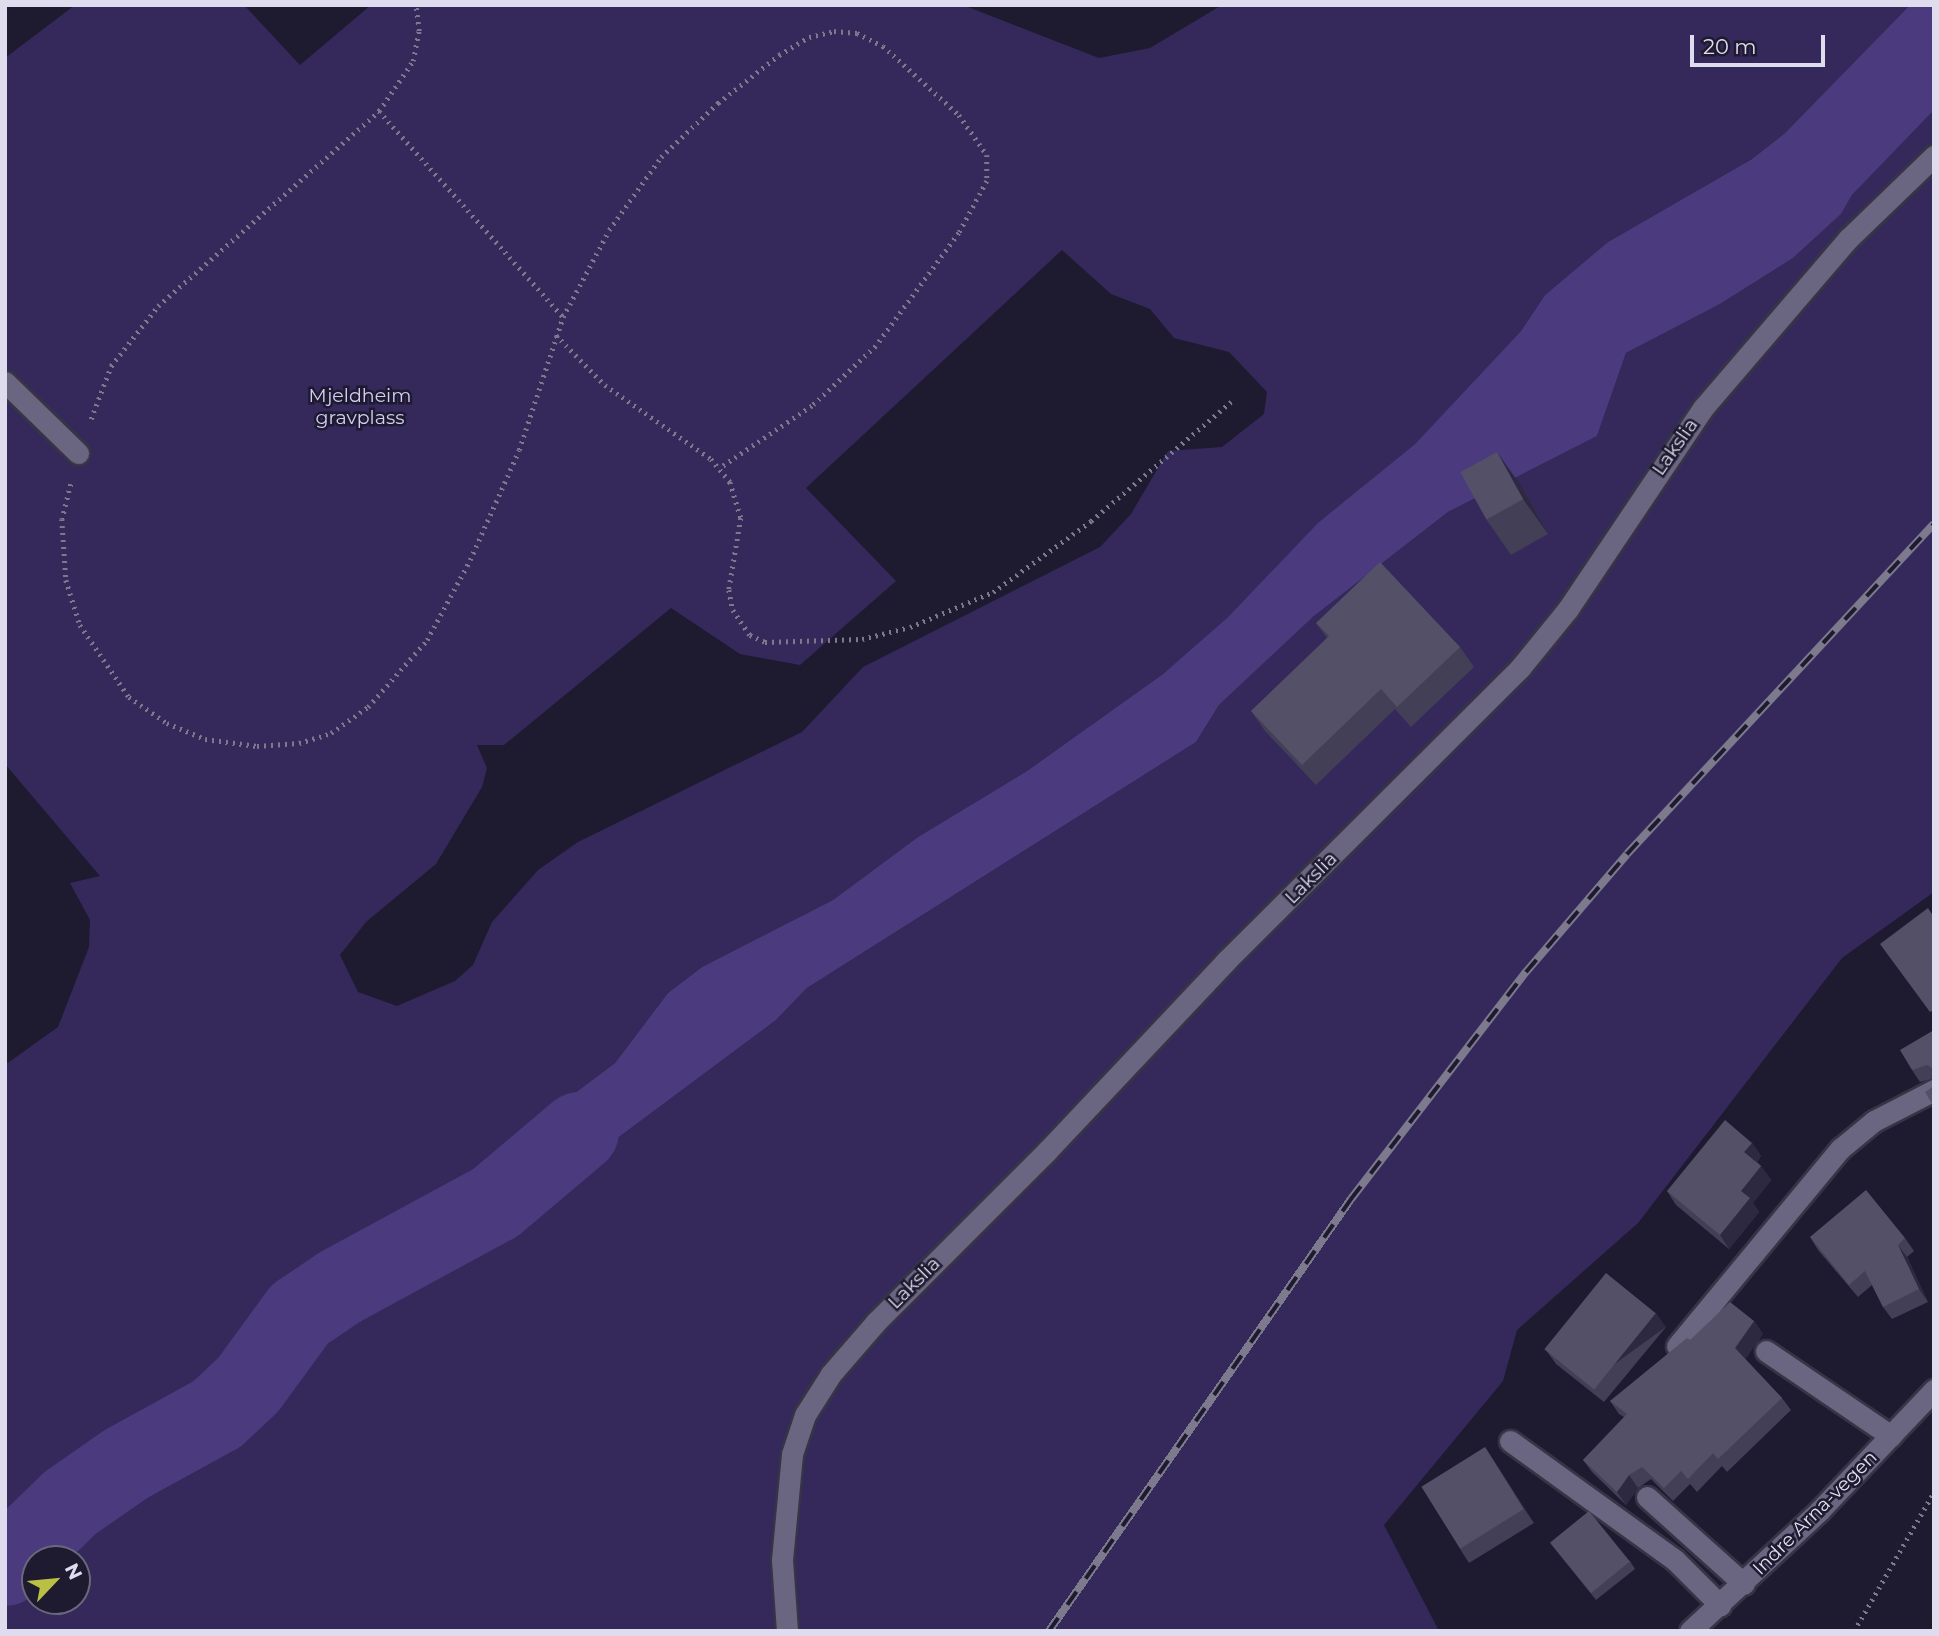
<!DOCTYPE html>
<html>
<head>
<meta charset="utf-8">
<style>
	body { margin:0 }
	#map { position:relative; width:1939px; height:1636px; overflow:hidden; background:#1e1a30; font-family:Montserrat,sans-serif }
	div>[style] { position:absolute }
	.green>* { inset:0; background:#35295c }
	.water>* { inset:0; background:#4b3b7e }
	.river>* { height:80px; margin:-40px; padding:0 40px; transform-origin:40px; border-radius:40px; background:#4b3b7e }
	.path>* { height:4.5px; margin-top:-2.25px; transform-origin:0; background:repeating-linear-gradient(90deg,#7c798c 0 2px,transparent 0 7px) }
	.roads { filter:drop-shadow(2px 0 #373446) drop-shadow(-2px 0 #373446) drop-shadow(0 2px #373446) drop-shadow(0 -2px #373446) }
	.lane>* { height:21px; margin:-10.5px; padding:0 10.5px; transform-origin:10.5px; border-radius:10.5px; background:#6a6681 }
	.street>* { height:21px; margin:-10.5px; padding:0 10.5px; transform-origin:10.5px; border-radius:10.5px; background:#6a6681 }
	.secondary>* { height:21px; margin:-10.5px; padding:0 10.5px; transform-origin:10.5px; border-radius:10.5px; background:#6a6681 }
	.rail>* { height:8px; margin-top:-4px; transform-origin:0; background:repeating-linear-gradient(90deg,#1e1a30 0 16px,#7d7a8d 0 32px); box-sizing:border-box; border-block:2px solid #7d7a8d }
	.wall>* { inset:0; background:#433f56 }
	.shaded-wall>* { inset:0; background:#2d2940; transform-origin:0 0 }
	.building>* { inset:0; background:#545067; transform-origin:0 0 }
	span { translate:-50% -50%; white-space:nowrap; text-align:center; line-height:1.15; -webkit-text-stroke:5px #1e1a30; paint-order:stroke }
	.park-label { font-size:19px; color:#d3cdf5 }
	.street-label { font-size:19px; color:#dfdded }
	.frame { position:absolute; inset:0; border:7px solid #dfdded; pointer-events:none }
	.north { position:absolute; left:21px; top:1545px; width:70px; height:70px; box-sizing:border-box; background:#1e1a30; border:2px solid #6b687c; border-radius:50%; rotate:64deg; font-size:19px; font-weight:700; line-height:28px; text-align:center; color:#dfdded }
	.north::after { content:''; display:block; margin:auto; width:24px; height:32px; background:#bac045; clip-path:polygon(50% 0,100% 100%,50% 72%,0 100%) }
	.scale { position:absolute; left:1690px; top:35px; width:135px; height:32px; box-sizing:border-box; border:4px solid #dfdded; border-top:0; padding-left:9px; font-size:21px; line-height:24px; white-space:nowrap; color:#dfdded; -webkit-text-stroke:5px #1e1a30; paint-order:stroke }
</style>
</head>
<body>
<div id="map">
	<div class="green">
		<div style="clip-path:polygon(evenodd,75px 5px,244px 5px,300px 65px,371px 5px,963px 5px,1099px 58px,1150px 48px,1222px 5px,1910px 5px,1785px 133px,1752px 159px,1608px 242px,1545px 295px,1521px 331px,1415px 444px,1319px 523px,1228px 617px,1163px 674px,1027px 771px,918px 837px,833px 900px,702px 967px,668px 993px,615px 1063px,506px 1145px,493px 1162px,487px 1182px,554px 1197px,588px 1160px,776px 1020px,807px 988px,1196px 742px,1219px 705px,1314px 616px,1448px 512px,1597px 436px,1626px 353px,1720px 304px,1793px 258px,1841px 214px,1852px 195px,1934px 110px,1934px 892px,1842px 958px,1638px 1223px,1517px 1330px,1503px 1381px,1384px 1525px,1439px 1631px,5px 1631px,5px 1065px,58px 1027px,89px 947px,90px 920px,70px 883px,100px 876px,5px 764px,5px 58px,75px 5px,1062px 250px,1111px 294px,1150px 309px,1174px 338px,1229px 352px,1267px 392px,1264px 414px,1222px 447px,1168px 451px,1131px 514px,1100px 547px,863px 667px,802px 732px,578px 842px,538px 870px,492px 922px,473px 965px,455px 981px,397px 1006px,358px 992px,340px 955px,366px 922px,436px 864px,482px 787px,487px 768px,477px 745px,504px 745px,671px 608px,740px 654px,800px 665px,896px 581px,806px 488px,1062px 250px,75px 5px,35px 1559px,77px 1559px,77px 1601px,35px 1601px,35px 1559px)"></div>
	</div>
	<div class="water">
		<div style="clip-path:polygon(1910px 5px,1934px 5px,1934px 110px,1852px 195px,1841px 214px,1793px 258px,1720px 304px,1626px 353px,1597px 436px,1448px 512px,1314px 616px,1219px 705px,1196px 742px,807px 988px,776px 1020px,588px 1160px,554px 1197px,511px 1216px,495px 1203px,487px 1182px,493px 1162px,506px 1145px,615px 1063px,668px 993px,702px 967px,833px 900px,918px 837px,1027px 771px,1163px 674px,1228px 617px,1318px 523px,1415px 444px,1521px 331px,1545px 295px,1608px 242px,1752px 159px,1785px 133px)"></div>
	</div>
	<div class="river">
		<div style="left:5px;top:1566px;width:91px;rotate:-44.1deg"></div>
		<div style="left:70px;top:1503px;width:68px;rotate:-34.9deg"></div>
		<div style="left:126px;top:1464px;width:104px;rotate:-28.8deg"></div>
		<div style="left:217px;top:1414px;width:42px;rotate:-43.1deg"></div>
		<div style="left:248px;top:1385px;width:88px;rotate:-53.8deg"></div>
		<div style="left:300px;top:1314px;width:48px;rotate:-34deg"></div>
		<div style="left:340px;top:1287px;width:176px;rotate:-28.5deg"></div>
		<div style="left:495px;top:1203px;width:110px;rotate:-40.2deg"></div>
	</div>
	<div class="path">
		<div style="left:379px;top:111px;width:276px;rotate:48.2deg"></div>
		<div style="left:556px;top:335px;width:70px;rotate:45.6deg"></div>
		<div style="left:605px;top:385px;width:129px;rotate:34.9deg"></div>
		<div style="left:711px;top:459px;width:30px;rotate:50deg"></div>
		<div style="left:730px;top:482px;width:38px;rotate:73deg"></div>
		<div style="left:741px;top:518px;width:73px;rotate:99.5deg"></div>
		<div style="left:729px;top:590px;width:20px;rotate:79deg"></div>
		<div style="left:733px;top:610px;width:30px;rotate:56deg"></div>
		<div style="left:750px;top:635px;width:17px;rotate:25deg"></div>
		<div style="left:765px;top:642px;width:97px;rotate:-1.8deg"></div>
		<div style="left:862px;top:639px;width:49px;rotate:-14deg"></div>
		<div style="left:910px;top:627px;width:90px;rotate:-22.9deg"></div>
		<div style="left:993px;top:592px;width:121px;rotate:-35.9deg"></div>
		<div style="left:1091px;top:521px;width:184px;rotate:-40.4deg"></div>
		<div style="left:91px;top:419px;width:57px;rotate:-69.3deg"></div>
		<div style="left:111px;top:366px;width:76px;rotate:-51.9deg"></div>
		<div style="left:158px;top:306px;width:295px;rotate:-41.4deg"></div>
		<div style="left:379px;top:111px;width:60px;rotate:-55.8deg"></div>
		<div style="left:413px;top:61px;width:31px;rotate:-79deg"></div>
		<div style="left:419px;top:31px;width:26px;rotate:-97deg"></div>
		<div style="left:71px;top:484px;width:36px;rotate:104deg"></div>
		<div style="left:62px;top:519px;width:61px;rotate:86.2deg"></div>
		<div style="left:66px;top:580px;width:47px;rotate:72.7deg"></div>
		<div style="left:80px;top:625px;width:87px;rotate:55.8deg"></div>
		<div style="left:129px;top:697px;width:46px;rotate:34.4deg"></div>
		<div style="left:167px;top:723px;width:41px;rotate:22.8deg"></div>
		<div style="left:205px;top:739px;width:52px;rotate:7.7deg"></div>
		<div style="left:257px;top:746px;width:42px;rotate:-4.1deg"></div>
		<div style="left:299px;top:743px;width:34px;rotate:-17deg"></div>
		<div style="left:331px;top:733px;width:45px;rotate:-35.1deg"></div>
		<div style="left:368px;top:707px;width:89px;rotate:-48.6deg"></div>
		<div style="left:427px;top:640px;width:91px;rotate:-61.7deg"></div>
		<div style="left:470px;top:560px;width:120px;rotate:-66deg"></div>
		<div style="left:519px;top:450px;width:140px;rotate:-71.7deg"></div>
		<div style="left:563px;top:317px;width:98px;rotate:-62.1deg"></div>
		<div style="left:609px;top:230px;width:90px;rotate:-54.5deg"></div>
		<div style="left:661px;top:157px;width:79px;rotate:-43.5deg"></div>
		<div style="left:718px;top:103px;width:78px;rotate:-38.2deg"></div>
		<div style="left:779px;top:55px;width:35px;rotate:-31deg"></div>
		<div style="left:809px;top:37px;width:26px;rotate:-13deg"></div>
		<div style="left:834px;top:31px;width:23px;rotate:5deg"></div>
		<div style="left:857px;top:33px;width:29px;rotate:27deg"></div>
		<div style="left:883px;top:46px;width:103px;rotate:42.2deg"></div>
		<div style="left:959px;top:115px;width:49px;rotate:55deg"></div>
		<div style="left:987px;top:155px;width:26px;rotate:90deg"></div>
		<div style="left:987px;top:181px;width:59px;rotate:118.3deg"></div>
		<div style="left:959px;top:233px;width:140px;rotate:126.3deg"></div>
		<div style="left:876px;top:346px;width:88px;rotate:136.8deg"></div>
		<div style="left:812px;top:406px;width:111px;rotate:146deg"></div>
		<div style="left:1854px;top:1631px;width:160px;rotate:-60.1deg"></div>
	</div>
	<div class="roads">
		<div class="lane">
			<div style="left:5px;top:382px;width:102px;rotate:44.2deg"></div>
			<div style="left:1677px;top:1346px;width:256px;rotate:-50.4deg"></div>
			<div style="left:1840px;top:1149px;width:44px;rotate:-39.5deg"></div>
			<div style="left:1874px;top:1121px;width:68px;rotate:-27.3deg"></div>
			<div style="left:1766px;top:1351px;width:151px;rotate:34.2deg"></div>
			<div style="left:1510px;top:1441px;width:203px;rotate:35.8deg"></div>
			<div style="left:1675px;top:1560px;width:64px;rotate:45deg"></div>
			<div style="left:1647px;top:1497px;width:130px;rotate:41.9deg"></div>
		</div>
		<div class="street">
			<div style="left:787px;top:1631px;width:71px;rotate:-94deg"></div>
			<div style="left:782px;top:1560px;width:106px;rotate:-84.6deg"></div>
			<div style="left:792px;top:1454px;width:41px;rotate:-71.6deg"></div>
			<div style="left:805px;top:1415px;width:49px;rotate:-57.6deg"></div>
			<div style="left:831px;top:1374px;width:69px;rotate:-49.1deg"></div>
			<div style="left:876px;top:1322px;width:242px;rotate:-45deg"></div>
			<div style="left:1047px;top:1151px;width:262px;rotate:-46.7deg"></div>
			<div style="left:1227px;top:960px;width:414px;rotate:-44.9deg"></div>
			<div style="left:1520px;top:668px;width:76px;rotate:-50.9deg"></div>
			<div style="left:1568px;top:609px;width:242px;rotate:-56.1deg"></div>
			<div style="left:1703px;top:408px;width:223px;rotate:-49.4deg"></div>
			<div style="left:1848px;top:239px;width:120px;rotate:-44deg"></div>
		</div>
		<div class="secondary">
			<div style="left:1690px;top:1631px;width:178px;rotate:-42.9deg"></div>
			<div style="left:1820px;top:1510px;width:166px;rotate:-46.5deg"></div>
		</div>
	</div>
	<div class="rail">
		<div style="left:1049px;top:1631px;width:527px;rotate:-55.04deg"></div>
		<div style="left:1351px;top:1199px;width:287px;rotate:-52.4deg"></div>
		<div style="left:1526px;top:972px;width:155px;rotate:-49.4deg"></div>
		<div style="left:1627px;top:854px;width:451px;rotate:-47.1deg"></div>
	</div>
	<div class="wall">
		<div style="clip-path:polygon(1522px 487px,1548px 534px,1511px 555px,1486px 519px)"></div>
		<div style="clip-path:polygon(1316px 623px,1460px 647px,1474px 667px,1411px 727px,1395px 709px,1316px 785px,1265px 731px,1251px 711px,1327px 638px)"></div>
		<div style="clip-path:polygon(1934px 1030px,1934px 1078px,1920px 1082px,1912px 1070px)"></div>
		<div style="clip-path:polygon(1752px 1143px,1761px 1156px,1757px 1162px,1761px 1166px,1771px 1180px,1753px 1203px,1759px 1212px,1729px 1249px,1676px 1205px,1667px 1191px)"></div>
		<div style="clip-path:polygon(1810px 1237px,1905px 1238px,1914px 1251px,1907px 1257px,1928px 1302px,1892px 1319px,1883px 1307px,1872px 1285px,1858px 1297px,1818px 1250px)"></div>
		<div style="clip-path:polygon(1754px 1321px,1763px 1334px,1745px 1359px,1782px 1398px,1791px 1410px,1727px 1472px,1722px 1466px,1697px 1492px,1690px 1484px,1673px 1501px,1651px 1479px,1638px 1488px,1626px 1505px,1592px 1472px,1583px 1460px,1624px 1417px,1619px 1414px,1610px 1401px,1690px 1340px)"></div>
		<div style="clip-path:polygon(1666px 1327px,1604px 1402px,1556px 1364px,1546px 1350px)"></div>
		<div style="clip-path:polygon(1485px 1447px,1534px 1523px,1469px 1563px,1460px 1549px)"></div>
		<div style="clip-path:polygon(1550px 1543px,1630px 1561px,1635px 1569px,1596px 1600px)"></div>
	</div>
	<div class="shaded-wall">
		<div style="clip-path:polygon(1497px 452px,1522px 487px,1548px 534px,1523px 499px)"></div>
		<div style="clip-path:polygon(1752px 1143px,1761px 1156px,1754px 1165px,1744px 1152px)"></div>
		<div style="clip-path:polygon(1761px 1166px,1771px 1180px,1753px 1203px,1759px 1212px,1729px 1249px,1720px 1235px,1741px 1191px)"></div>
		<div style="clip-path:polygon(1898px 1245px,1907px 1257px,1928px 1302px,1919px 1289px)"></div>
		<div style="left:1656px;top:1313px;width:17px;height:97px;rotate:54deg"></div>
		<div style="clip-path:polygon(1754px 1321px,1763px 1334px,1744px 1360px,1735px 1348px)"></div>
		<div style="clip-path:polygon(1485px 1447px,1494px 1461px,1534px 1523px,1524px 1509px)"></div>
		<div style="clip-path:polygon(1629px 1475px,1638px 1488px,1626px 1505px,1617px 1492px)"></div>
	</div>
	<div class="building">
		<div style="left:1497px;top:452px;width:54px;height:42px;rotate:61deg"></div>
		<div style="clip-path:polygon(1380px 562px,1460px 647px,1397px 707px,1381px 689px,1302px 765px,1251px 711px,1329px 636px,1316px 623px)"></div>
		<div style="clip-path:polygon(1928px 908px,1934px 917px,1934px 1010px,1930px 1012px,1880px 944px)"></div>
		<div style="clip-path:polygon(1934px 1030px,1934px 1069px,1927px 1065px,1912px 1070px,1900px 1050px)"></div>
		<div style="clip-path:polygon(1934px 1086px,1934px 1107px,1925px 1092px)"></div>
		<div style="clip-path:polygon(1725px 1120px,1752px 1143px,1744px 1152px,1761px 1166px,1741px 1191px,1750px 1198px,1720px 1235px,1667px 1191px)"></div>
		<div style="clip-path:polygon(1866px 1190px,1905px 1238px,1898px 1245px,1919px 1289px,1883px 1307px,1865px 1271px,1849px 1285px,1810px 1237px)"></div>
		<div style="left:1606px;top:1273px;width:64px;height:98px;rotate:39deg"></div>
		<div style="clip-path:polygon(1730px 1302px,1754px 1321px,1735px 1348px,1782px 1398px,1718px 1459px,1713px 1453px,1688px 1479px,1681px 1471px,1664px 1488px,1642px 1467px,1629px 1475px,1617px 1492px,1583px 1460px,1627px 1414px,1610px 1401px,1687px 1338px,1690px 1340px)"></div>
		<div style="left:1485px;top:1447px;width:73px;height:75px;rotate:58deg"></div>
		<div style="left:1589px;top:1511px;width:65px;height:50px;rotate:51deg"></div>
	</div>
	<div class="park-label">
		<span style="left:360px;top:407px">Mjeldheim<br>gravplass</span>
	</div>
	<div class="street-label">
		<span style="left:1675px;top:447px;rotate:-55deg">Lakslia</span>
		<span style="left:1311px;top:878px;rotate:-45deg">Lakslia</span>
		<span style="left:914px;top:1283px;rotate:-45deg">Lakslia</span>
		<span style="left:1815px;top:1513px;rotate:-45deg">Indre Arna-vegen</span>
	</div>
	<div class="frame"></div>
	<div class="north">N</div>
	<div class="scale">20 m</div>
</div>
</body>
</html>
